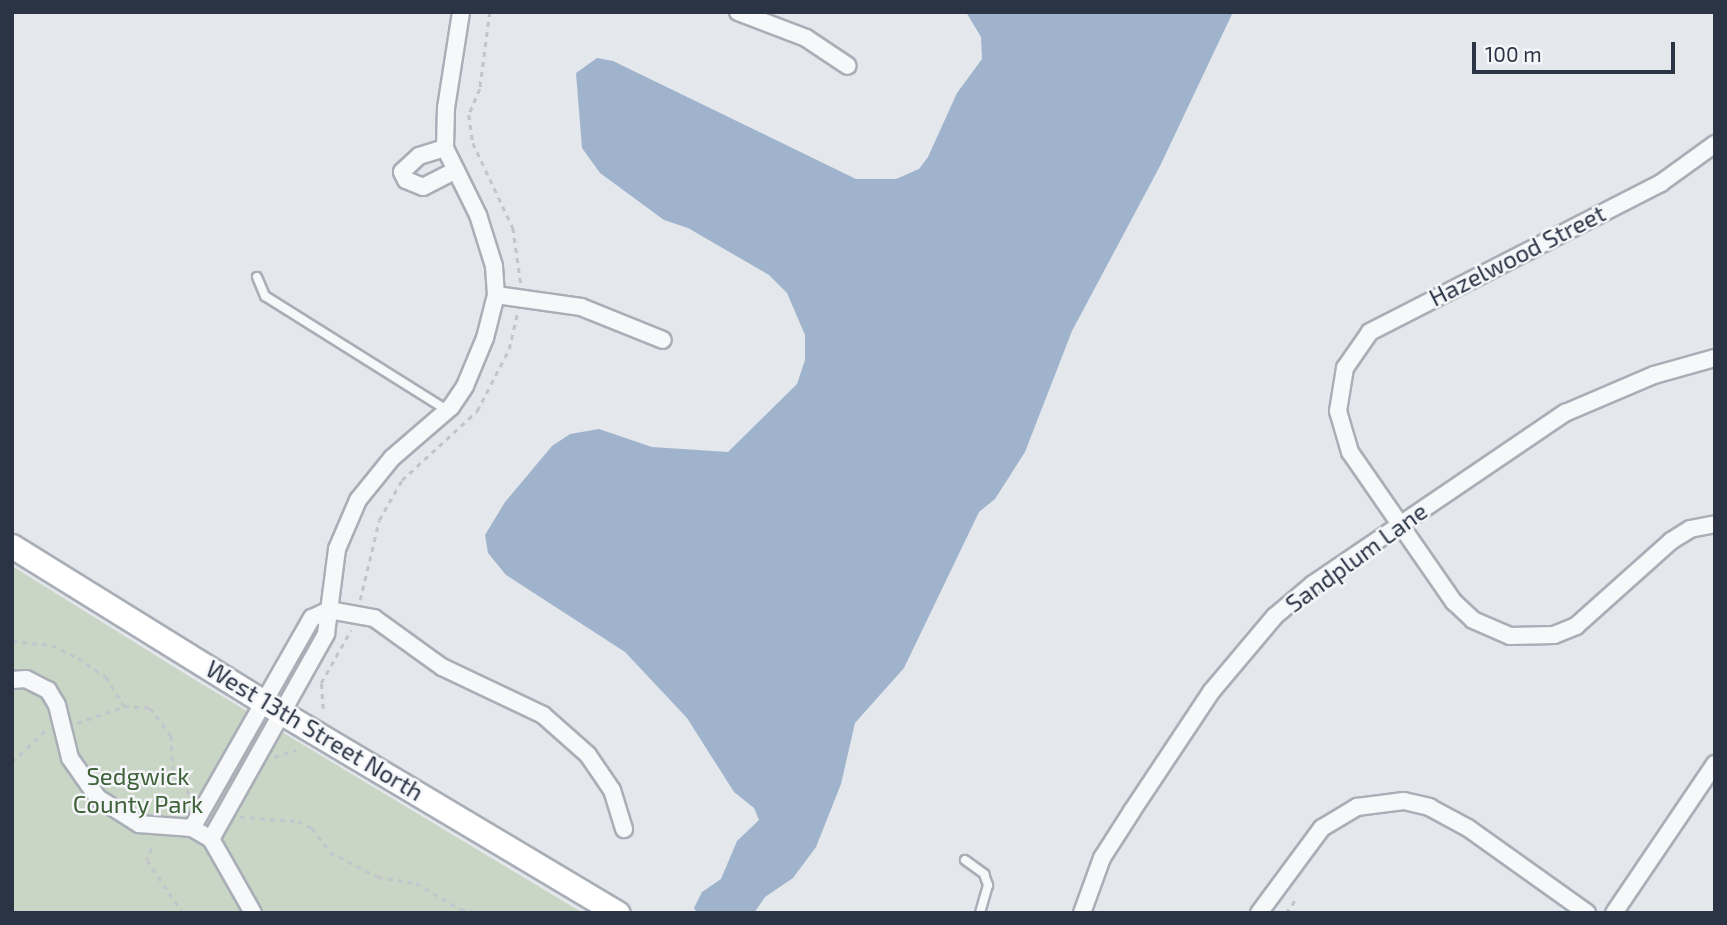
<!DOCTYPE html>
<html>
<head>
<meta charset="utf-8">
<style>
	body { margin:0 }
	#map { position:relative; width:1727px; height:925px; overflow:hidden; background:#e4e7ec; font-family:"Exo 2",sans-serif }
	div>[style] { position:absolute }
	.green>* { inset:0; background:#c9d6c5 }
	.water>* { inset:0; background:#9fb4cc }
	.path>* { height:2.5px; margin-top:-1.25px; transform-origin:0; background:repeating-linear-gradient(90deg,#c2c5cb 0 5px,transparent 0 10px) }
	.roads { filter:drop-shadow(2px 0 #a9aeb7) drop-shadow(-2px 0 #a9aeb7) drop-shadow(0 2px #a9aeb7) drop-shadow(0 -2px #a9aeb7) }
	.lane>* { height:8px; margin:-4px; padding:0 4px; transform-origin:4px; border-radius:4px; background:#f7f8fa }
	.street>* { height:16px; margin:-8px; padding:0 8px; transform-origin:8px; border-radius:8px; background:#f7f8fa }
	.secondary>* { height:23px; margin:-11.5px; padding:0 11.5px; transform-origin:11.5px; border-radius:11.5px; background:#fff }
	span { translate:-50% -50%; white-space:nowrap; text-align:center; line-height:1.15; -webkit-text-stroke:5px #f4f6f9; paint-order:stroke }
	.street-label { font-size:24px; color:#2b3445 }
	.park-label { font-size:24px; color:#3f6138 }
	.frame { position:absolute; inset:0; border:14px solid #2b3445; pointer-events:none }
	.scale { position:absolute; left:1472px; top:42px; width:203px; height:32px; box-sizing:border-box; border:4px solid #2b3445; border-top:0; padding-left:9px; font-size:21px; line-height:24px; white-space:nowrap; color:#2b3445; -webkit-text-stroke:5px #f4f6f9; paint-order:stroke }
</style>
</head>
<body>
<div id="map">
	<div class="green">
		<div style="clip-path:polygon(12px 566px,187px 675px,583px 913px,12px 913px)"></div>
	</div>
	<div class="water">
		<div style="clip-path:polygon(966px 12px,1233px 12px,1160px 166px,1072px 331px,1025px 452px,995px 499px,979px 512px,904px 668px,855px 723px,841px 784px,816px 847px,793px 878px,765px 897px,754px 913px,697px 913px,694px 908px,702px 892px,721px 879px,737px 841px,759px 820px,754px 808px,734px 792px,687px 718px,625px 652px,506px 575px,488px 553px,485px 535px,505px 502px,552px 446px,570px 434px,599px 429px,652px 447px,728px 452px,797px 384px,805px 360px,805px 335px,787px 293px,769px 275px,688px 228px,664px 220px,600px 173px,582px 148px,576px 73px,597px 58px,613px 61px,856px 179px,896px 179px,919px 169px,928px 157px,957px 93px,982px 59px,981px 37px)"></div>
	</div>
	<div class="path">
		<div style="left:490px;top:12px;width:78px;rotate:97.4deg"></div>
		<div style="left:480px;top:89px;width:28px;rotate:113deg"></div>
		<div style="left:469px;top:115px;width:28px;rotate:82deg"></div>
		<div style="left:473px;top:143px;width:94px;rotate:64.8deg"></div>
		<div style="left:513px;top:228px;width:57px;rotate:81.9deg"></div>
		<div style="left:360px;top:600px;width:82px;rotate:-76.6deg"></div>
		<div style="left:379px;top:520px;width:46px;rotate:-60.1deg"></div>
		<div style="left:402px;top:480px;width:102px;rotate:-42.6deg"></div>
		<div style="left:477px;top:411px;width:70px;rotate:-62.7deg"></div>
		<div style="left:509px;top:349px;width:39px;rotate:-77deg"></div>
		<div style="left:12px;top:641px;width:40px;rotate:5.7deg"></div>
		<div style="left:52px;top:645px;width:29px;rotate:27deg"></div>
		<div style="left:78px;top:658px;width:34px;rotate:34deg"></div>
		<div style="left:106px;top:677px;width:34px;rotate:58deg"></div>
		<div style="left:124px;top:706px;width:26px;rotate:4deg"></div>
		<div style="left:150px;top:708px;width:35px;rotate:53deg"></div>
		<div style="left:171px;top:736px;width:39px;rotate:86deg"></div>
		<div style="left:174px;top:775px;width:30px;rotate:50deg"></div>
		<div style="left:323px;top:709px;width:26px;rotate:-94deg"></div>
		<div style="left:321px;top:683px;width:61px;rotate:-60.5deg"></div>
		<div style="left:77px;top:723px;width:49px;rotate:-19.2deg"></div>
		<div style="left:274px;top:757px;width:23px;rotate:-18deg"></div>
		<div style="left:12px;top:762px;width:50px;rotate:-43.4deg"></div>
		<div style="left:240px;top:817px;width:58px;rotate:3.9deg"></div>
		<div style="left:298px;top:821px;width:16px;rotate:27deg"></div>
		<div style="left:312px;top:828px;width:30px;rotate:53deg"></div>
		<div style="left:330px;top:852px;width:54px;rotate:27.5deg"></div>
		<div style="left:378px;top:877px;width:38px;rotate:9deg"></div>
		<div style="left:416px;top:883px;width:51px;rotate:30.6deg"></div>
		<div style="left:460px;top:909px;width:21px;rotate:11deg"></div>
		<div style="left:152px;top:848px;width:13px;rotate:113deg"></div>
		<div style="left:147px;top:860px;width:64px;rotate:55.8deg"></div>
		<div style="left:12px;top:910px;width:7px;rotate:27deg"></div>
		<div style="left:1286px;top:913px;width:16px;rotate:-55deg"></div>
	</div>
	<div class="roads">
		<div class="lane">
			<div style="left:257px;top:277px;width:21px;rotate:67deg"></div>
			<div style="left:265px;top:296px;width:215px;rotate:32.1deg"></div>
			<div style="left:965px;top:860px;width:24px;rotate:36deg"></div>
			<div style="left:984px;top:874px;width:12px;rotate:70deg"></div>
			<div style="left:988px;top:885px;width:29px;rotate:106deg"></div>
		</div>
		<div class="street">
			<div style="left:738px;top:12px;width:73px;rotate:20.9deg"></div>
			<div style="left:806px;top:38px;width:50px;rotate:33.7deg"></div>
			<div style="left:1715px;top:144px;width:67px;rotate:144.2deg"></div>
			<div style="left:1661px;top:183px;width:327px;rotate:152.9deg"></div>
			<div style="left:1370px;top:332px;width:44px;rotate:124.8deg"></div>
			<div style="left:1345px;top:368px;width:44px;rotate:99.2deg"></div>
			<div style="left:1338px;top:411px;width:43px;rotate:73.7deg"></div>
			<div style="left:1350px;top:452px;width:183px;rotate:55.3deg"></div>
			<div style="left:1454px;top:602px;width:26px;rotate:43deg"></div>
			<div style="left:1473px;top:620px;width:40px;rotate:23.4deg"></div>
			<div style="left:1510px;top:636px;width:44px;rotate:-1.3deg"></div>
			<div style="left:1554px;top:635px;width:24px;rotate:-22deg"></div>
			<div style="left:1576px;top:626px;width:127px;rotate:-41.8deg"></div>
			<div style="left:1671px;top:541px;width:22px;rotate:-32deg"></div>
			<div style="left:1690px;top:529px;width:25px;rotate:-11deg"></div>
			<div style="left:445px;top:148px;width:27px;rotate:163deg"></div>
			<div style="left:419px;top:156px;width:23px;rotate:137deg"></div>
			<div style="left:402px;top:172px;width:9px;rotate:63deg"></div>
			<div style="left:406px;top:180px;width:18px;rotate:22deg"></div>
			<div style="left:423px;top:187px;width:37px;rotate:-27deg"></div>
			<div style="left:496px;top:295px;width:86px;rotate:8deg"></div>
			<div style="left:581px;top:307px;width:88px;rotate:21.9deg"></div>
			<div style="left:12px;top:680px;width:14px;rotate:-4deg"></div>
			<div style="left:26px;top:679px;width:25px;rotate:27deg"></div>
			<div style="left:48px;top:690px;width:17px;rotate:59deg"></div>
			<div style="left:57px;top:705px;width:55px;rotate:76.2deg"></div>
			<div style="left:70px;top:758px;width:49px;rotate:55deg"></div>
			<div style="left:98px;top:798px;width:49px;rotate:32.4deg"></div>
			<div style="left:139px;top:824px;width:53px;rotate:4.3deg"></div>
			<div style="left:192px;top:828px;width:22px;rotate:30deg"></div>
			<div style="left:211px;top:839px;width:85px;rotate:60.4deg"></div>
			<div style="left:192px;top:828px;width:242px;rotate:-60.3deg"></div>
			<div style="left:312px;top:618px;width:19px;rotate:-25deg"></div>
			<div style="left:329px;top:610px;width:46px;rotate:10.1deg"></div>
			<div style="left:374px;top:618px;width:84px;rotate:35.8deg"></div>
			<div style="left:442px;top:667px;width:112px;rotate:25.4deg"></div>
			<div style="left:543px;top:715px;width:60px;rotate:41.6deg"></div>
			<div style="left:588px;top:755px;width:42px;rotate:55.6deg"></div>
			<div style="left:612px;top:790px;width:41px;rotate:72.9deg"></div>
			<div style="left:211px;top:839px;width:235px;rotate:-60.7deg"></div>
			<div style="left:326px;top:634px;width:86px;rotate:-82.6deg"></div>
			<div style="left:337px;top:549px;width:53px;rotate:-66.8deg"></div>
			<div style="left:358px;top:500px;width:54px;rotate:-51deg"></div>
			<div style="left:392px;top:458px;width:78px;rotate:-40.8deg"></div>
			<div style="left:451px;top:407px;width:25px;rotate:-56deg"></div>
			<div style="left:465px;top:386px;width:52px;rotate:-67.4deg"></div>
			<div style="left:485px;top:338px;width:44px;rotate:-75.7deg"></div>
			<div style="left:496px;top:295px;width:29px;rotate:-94deg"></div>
			<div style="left:494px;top:266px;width:53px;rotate:-107.4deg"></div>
			<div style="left:478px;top:215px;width:75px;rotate:-116.2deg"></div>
			<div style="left:445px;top:148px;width:40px;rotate:-88.6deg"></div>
			<div style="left:446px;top:108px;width:97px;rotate:-81.1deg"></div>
			<div style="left:1082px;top:913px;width:59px;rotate:-70deg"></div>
			<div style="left:1102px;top:858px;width:56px;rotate:-57.4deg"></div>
			<div style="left:1132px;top:811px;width:143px;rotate:-56.4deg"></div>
			<div style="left:1211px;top:692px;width:99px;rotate:-49.9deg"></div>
			<div style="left:1275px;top:616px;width:50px;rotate:-40.1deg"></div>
			<div style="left:1313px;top:584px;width:305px;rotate:-34.2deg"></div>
			<div style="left:1565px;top:413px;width:97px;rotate:-23.1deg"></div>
			<div style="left:1654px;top:375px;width:63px;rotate:-15.6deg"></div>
			<div style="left:1259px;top:913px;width:106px;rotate:-53.5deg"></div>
			<div style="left:1322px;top:828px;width:41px;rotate:-31deg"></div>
			<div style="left:1357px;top:807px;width:47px;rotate:-7.3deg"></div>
			<div style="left:1404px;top:801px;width:26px;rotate:13deg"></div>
			<div style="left:1429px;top:807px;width:44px;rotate:28.3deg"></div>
			<div style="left:1468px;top:828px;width:146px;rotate:35.5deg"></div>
			<div style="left:1614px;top:913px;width:180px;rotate:-55.9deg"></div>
		</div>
		<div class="secondary">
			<div style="left:12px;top:546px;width:294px;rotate:31.8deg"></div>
			<div style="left:262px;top:701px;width:414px;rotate:30.8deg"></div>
		</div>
	</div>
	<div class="street-label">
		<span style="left:1517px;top:255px;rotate:-27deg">Hazelwood Street</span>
		<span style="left:1356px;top:557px;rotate:-36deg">Sandplum Lane</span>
		<span style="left:315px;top:730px;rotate:31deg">West 13th Street North</span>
	</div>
	<div class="park-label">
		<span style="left:138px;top:790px">Sedgwick<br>County Park</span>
	</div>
	<div class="frame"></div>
	<div class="scale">100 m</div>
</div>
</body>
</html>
